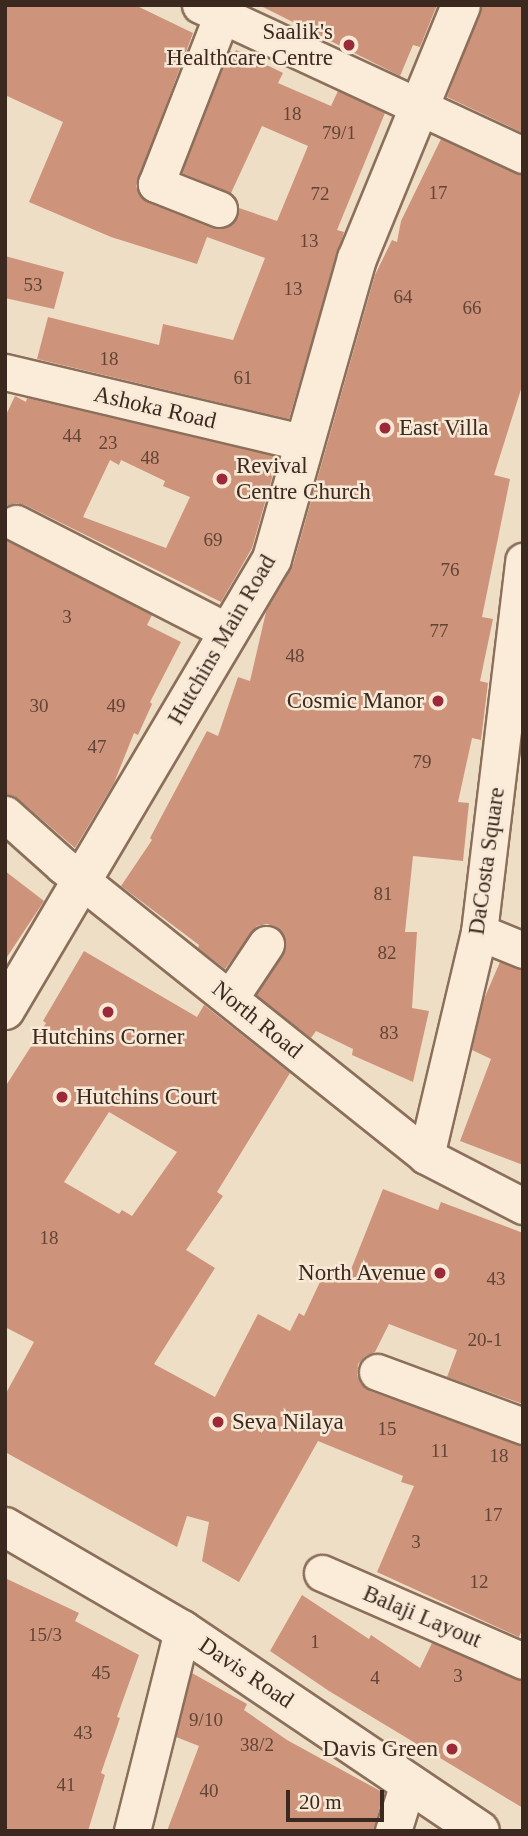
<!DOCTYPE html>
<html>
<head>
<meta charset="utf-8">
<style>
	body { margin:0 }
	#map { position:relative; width:528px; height:1836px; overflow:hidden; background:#efdec6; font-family:"Times New Roman",serif }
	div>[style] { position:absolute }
	.building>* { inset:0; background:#ce937b }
	.roads { filter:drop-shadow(2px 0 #8b6f5b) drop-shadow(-2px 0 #8b6f5b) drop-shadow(0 2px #8b6f5b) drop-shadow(0 -2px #8b6f5b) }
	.street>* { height:35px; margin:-17.5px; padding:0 17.5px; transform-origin:17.5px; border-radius:17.5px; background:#faecd9 }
	.secondary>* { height:38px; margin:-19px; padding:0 19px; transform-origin:19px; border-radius:19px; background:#faecd9 }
	.dots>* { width:19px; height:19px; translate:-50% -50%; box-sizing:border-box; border:4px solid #f7e9d6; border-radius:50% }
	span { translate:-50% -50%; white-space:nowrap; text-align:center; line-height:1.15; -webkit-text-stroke:5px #f7e9d6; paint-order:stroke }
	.number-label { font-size:19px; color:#604436 }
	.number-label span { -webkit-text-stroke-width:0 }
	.poi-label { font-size:23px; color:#3b291f }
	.right { translate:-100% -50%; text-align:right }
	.left { translate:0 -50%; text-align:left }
	.street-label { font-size:23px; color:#3b291f }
	.frame { position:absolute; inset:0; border:7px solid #3b291f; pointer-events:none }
	.scale { position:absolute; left:286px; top:1790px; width:98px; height:32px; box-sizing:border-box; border:4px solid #3b291f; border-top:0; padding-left:9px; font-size:21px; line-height:24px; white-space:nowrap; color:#3b291f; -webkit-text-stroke:5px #f7e9d6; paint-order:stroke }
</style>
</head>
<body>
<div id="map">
	<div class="building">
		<div style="clip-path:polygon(5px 5px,135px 5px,193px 33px,136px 186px,140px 196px,149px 203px,212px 228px,221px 229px,231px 225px,237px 217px,239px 208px,277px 221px,308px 146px,262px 126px,231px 193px,182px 173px,230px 51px,234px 53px,236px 50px,283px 73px,278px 83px,331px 106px,338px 91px,385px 113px,337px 230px,344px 232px,289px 419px,37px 359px,48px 317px,159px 345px,163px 324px,233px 340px,265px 258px,207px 237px,197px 264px,111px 237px,29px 202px,63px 122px,5px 95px)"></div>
		<div style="clip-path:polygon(259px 5px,437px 5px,420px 47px,413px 45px,400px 76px)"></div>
		<div style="clip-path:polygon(482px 5px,523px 5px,523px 133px,447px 97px)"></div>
		<div style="clip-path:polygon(441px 139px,523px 175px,523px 383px,494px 475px,510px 479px,482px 617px,493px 619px,480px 681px,488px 683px,481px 740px,472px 738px,458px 802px,469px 803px,463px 861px,413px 856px,405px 932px,417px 932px,412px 1008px,429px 1011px,413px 1082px,352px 1055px,353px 1049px,316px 1031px,311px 1038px,256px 995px,286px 946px,284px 935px,277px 927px,267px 924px,257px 926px,225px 969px,198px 948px,199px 945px,121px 886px,152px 840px,150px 838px,207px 731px,218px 736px,238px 677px,250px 681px,266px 612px,293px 565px,375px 275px,392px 240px,397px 242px,401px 221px)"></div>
		<div style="clip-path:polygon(5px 256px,64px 272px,54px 309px,5px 298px)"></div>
		<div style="clip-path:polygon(evenodd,15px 396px,26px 402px,27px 398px,278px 457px,252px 548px,221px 602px,25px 505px,16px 503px,5px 506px,5px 417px,15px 396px,110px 460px,119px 465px,121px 460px,165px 481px,163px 486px,190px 497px,166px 548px,83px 517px,110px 460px)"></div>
		<div style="clip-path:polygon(5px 540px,152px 615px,147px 625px,181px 642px,150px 702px,152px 704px,138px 735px,134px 733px,114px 783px,75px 848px,18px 799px,5px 794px)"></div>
		<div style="clip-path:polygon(5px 871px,44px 901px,5px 960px)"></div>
		<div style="clip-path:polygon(evenodd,84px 951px,197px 1017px,204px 1005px,290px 1073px,217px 1192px,223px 1196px,186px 1250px,215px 1268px,154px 1364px,215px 1397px,258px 1314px,290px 1331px,299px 1313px,304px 1316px,327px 1267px,348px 1277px,383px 1189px,438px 1210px,441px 1202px,523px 1233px,523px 1404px,447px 1377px,457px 1350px,389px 1324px,375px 1352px,365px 1356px,358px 1364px,357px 1375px,361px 1384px,370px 1391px,523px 1446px,523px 1627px,519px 1637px,377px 1572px,414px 1486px,401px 1482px,403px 1476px,318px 1441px,239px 1582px,202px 1561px,209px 1522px,187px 1516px,177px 1547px,5px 1452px,5px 1395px,34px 1342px,5px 1327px,5px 1087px,46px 1023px,43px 1021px,84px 951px,109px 1112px,177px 1152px,132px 1216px,122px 1210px,119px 1214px,64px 1182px,109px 1112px)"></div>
		<div style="clip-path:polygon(500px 962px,523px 970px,523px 1165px,460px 1141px,491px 1059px,472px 1050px,484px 999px)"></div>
		<div style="clip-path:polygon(5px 1578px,79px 1613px,75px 1621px,139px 1655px,117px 1717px,120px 1718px,101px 1773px,105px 1775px,88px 1831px,5px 1831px)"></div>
		<div style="clip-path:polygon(302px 1595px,369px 1639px,371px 1635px,420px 1668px,432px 1643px,523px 1681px,523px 1808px,329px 1691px,270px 1651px)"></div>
		<div style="clip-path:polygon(192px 1673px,247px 1704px,244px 1710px,287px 1740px,384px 1793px,373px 1831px,167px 1831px,199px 1746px,176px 1737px)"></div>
	</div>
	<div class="roads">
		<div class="street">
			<div style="left:200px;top:5px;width:356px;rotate:24.9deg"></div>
			<div style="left:219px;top:209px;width:68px;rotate:-158.4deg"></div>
			<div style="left:156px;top:184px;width:181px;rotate:-68.7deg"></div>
			<div style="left:5px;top:372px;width:308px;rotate:13.3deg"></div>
			<div style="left:16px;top:523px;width:239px;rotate:27.1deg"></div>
			<div style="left:5px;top:814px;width:76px;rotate:41.8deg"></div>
			<div style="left:62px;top:865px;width:466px;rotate:38.6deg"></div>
			<div style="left:426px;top:1156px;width:109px;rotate:27.3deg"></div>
			<div style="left:479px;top:932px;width:48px;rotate:22.2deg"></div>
			<div style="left:230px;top:998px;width:65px;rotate:-56.3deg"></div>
			<div style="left:426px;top:1156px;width:230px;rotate:-76.7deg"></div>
			<div style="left:479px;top:932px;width:374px;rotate:-83.2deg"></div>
			<div style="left:377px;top:1372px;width:156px;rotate:20.3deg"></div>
			<div style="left:322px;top:1573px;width:219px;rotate:23.6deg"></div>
			<div style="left:132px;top:1831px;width:207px;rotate:-76deg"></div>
			<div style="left:393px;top:1831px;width:50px;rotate:-72.6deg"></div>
		</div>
		<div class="secondary">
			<div style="left:5px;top:1010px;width:524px;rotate:-59.37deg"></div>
			<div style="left:272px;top:559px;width:312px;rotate:-74.2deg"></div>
			<div style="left:357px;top:259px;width:274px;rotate:-67.7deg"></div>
			<div style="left:5px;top:1527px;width:205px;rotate:30.2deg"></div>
			<div style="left:182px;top:1630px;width:359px;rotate:34deg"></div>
		</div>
	</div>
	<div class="dots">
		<div style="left:349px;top:45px;background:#9c2938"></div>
		<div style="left:385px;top:428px;background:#9c2938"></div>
		<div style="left:222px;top:479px;background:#9c2938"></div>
		<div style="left:438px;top:701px;background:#9c2938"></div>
		<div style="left:108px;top:1012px;background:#9c2938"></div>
		<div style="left:62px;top:1097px;background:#9c2938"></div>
		<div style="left:440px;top:1273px;background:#9c2938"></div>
		<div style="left:218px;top:1422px;background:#9c2938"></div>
		<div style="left:452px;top:1749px;background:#9c2938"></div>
	</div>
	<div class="number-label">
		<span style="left:292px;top:114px">18</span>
		<span style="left:339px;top:133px">79/1</span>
		<span style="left:438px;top:193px">17</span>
		<span style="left:320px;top:194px">72</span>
		<span style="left:309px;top:241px">13</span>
		<span style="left:33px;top:285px">53</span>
		<span style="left:293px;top:289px">13</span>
		<span style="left:403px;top:297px">64</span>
		<span style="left:472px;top:308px">66</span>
		<span style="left:109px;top:359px">18</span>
		<span style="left:243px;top:378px">61</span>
		<span style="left:72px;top:436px">44</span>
		<span style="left:108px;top:443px">23</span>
		<span style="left:150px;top:458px">48</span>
		<span style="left:213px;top:540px">69</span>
		<span style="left:450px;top:570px">76</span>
		<span style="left:67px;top:617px">3</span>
		<span style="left:439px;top:631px">77</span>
		<span style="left:295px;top:656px">48</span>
		<span style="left:39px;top:706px">30</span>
		<span style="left:116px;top:706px">49</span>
		<span style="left:97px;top:747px">47</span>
		<span style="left:422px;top:762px">79</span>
		<span style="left:383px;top:894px">81</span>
		<span style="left:387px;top:953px">82</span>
		<span style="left:389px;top:1033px">83</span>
		<span style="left:49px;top:1238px">18</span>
		<span style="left:496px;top:1279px">43</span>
		<span style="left:485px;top:1340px">20-1</span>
		<span style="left:387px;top:1429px">15</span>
		<span style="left:440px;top:1451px">11</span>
		<span style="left:499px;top:1456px">18</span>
		<span style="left:493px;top:1515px">17</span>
		<span style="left:416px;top:1542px">3</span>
		<span style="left:479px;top:1582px">12</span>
		<span style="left:45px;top:1635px">15/3</span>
		<span style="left:315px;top:1642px">1</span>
		<span style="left:101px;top:1673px">45</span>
		<span style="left:458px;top:1676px">3</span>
		<span style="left:375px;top:1678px">4</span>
		<span style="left:206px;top:1720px">9/10</span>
		<span style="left:83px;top:1733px">43</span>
		<span style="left:257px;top:1745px">38/2</span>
		<span style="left:66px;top:1785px">41</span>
		<span style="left:209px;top:1791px">40</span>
	</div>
	<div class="poi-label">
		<span class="right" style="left:333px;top:45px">Saalik's<br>Healthcare Centre</span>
		<span class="left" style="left:399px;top:428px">East Villa</span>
		<span class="left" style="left:236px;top:479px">Revival<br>Centre Church</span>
		<span class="right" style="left:424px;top:701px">Cosmic Manor</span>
		<span style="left:108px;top:1037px">Hutchins Corner</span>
		<span class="left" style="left:76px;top:1097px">Hutchins Court</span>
		<span class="right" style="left:426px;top:1273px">North Avenue</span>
		<span class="left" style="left:232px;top:1422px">Seva Nilaya</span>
		<span class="right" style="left:438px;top:1749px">Davis Green</span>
	</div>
	<div class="street-label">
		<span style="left:155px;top:408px;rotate:13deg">Ashoka Road</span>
		<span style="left:222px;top:640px;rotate:-60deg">Hutchins Main Road</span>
		<span style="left:487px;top:861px;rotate:-82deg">DaCosta Square</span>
		<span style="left:257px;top:1020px;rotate:39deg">North Road</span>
		<span style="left:422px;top:1617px;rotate:23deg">Balaji Layout</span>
		<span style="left:246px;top:1673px;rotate:34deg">Davis Road</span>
	</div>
	<div class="frame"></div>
	<div class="scale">20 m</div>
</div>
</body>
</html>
